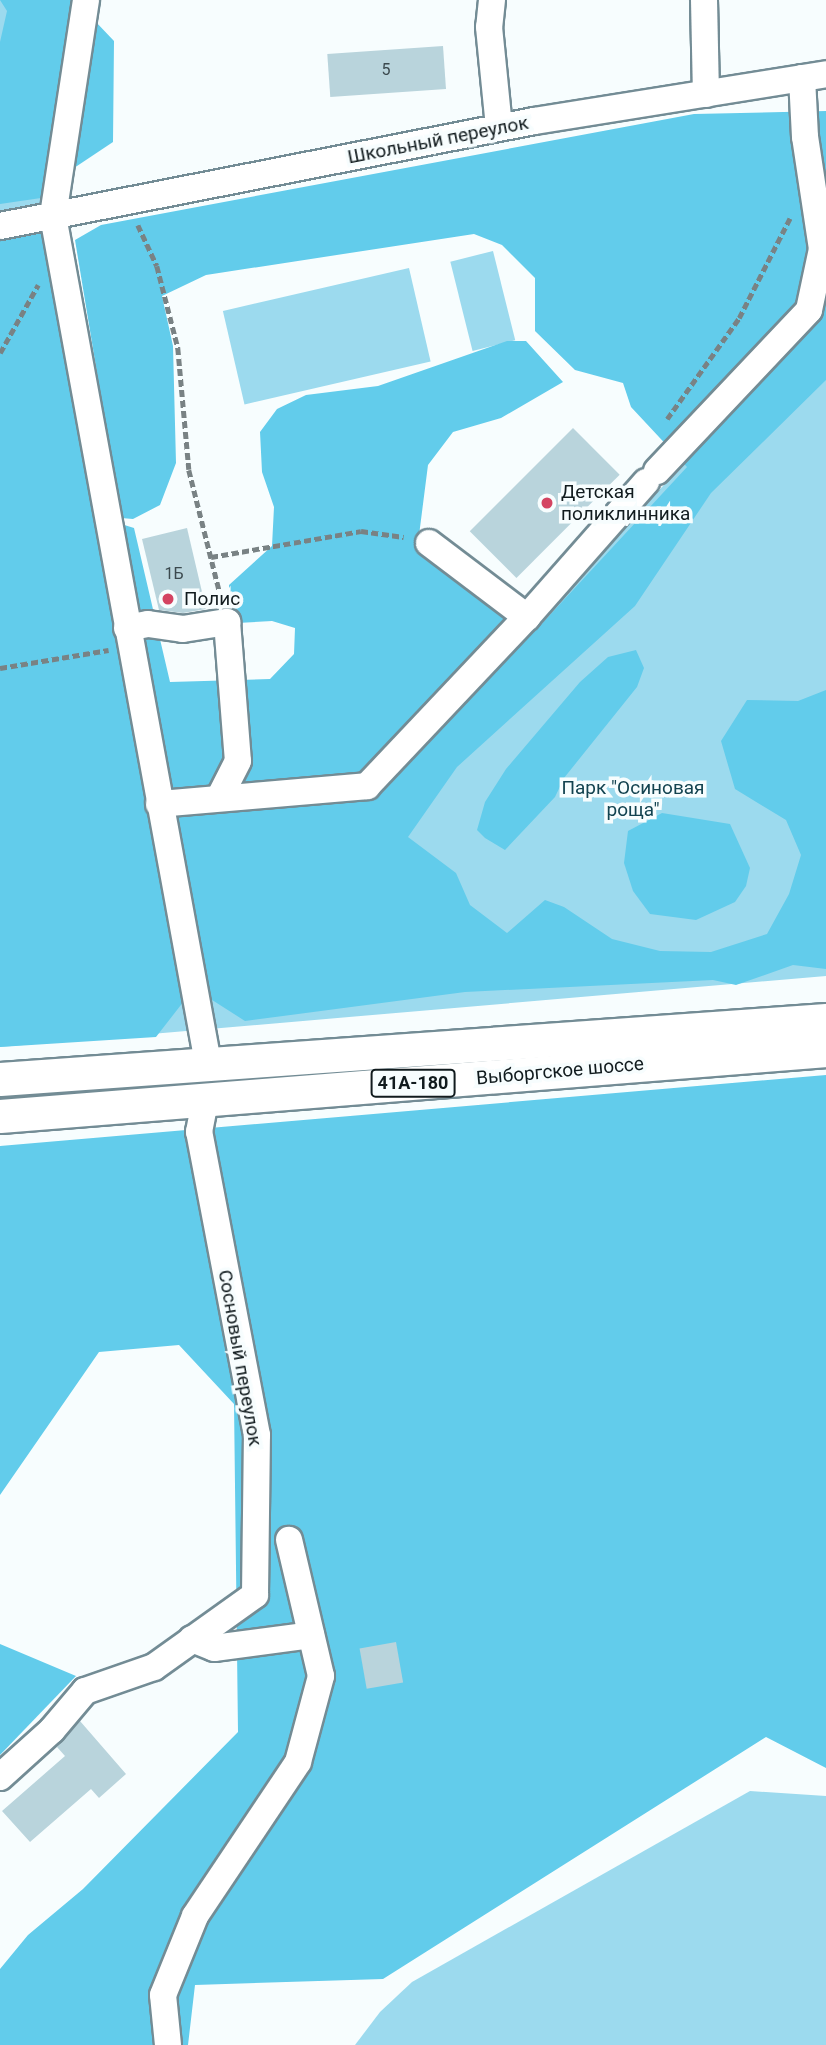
<!DOCTYPE html>
<html>
<head>
<meta charset="utf-8">
<style>
	body { margin:0 }
	#map { position:relative; width:826px; height:2045px; overflow:hidden; background:#f7fdfe; font-family:Roboto,sans-serif }
	div>[style] { position:absolute }
	.green>* { inset:0; background:#9cdaee; transform-origin:0 0 }
	.forest>* { inset:0; background:#62cceb }
	.building>* { inset:0; background:#b9d4dc; transform-origin:0 0 }
	.path>* { height:4.5px; margin-top:-2.25px; transform-origin:0; background:repeating-linear-gradient(90deg,#798284 0 7px,transparent 0 10.5px) }
	.roads { filter:drop-shadow(2px 0 #738c95) drop-shadow(-2px 0 #738c95) drop-shadow(0 2px #738c95) drop-shadow(0 -2px #738c95) }
	.minor>* { height:26px; margin:-13px; padding:0 13px; transform-origin:13px; border-radius:13px; background:#fff }
	.major>* { height:33px; margin:-16.5px; padding:0 16.5px; transform-origin:16.5px; border-radius:16.5px; background:#fff }
	.dots>* { width:19px; height:19px; translate:-50% -50%; box-sizing:border-box; border:4px solid #f7fdfe; border-radius:50% }
	span { translate:-50% -50%; white-space:nowrap; text-align:center; line-height:1.15; -webkit-text-stroke:7px #f7fdfe; paint-order:stroke }
	.number-label { font-size:16px; color:#3b494e }
	.number-label span { -webkit-text-stroke-width:0 }
	.shield-label span { padding:2px 5px; background:#f7fdfe; border:2px solid; border-radius:5px; -webkit-text-stroke-width:0 }
	.shield-label { font-size:18px; color:#111b1e; font-weight:700 }
	.street-label { font-size:19px; color:#111b1e }
	.poi-label { font-size:19px; color:#111b1e }
	.left { translate:0 -50%; text-align:left }
	.park-label { font-size:19px; color:#134350 }
</style>
</head>
<body>
<div id="map">
	<div class="green">
		<div style="clip-path:polygon(0 0,71px 0,54px 264px,153px 823px,369px 798px,826px 313px,826px 976px,0 1047px)"></div>
		<div style="left:493px;top:251px;width:92px;height:44px;rotate:76deg"></div>
		<div style="left:409px;top:268px;width:96px;height:191px;rotate:77deg"></div>
		<div style="clip-path:polygon(750px 1791px,826px 1796px,826px 2045px,355px 2045px,380px 2012px,412px 1982px)"></div>
	</div>
	<div class="forest">
		<div style="clip-path:polygon(0 0,75px 0,114px 41px,113px 142px,68px 172px,41px 198px,0 204px,0 42px,7px 11px)"></div>
		<div style="clip-path:polygon(826px 111px,826px 380px,711px 493px,635px 606px,457px 767px,408px 837px,456px 873px,470px 905px,507px 933px,545px 900px,564px 907px,612px 939px,660px 951px,711px 952px,767px 934px,789px 894px,801px 855px,786px 820px,735px 789px,721px 741px,747px 700px,798px 701px,826px 690px,826px 969px,793px 965px,736px 985px,713px 980px,465px 992px,245px 1021px,209px 998px,118px 523px,134px 528px,170px 682px,270px 679px,294px 654px,295px 628px,272px 621px,237px 623px,229px 610px,229px 585px,272px 546px,274px 507px,262px 472px,260px 432px,277px 409px,306px 395px,378px 386px,507px 341px,526px 341px,563px 382px,501px 418px,453px 432px,428px 465px,417px 551px,495px 611px,535px 631px,687px 467px,631px 407px,623px 383px,575px 370px,535px 331px,535px 278px,502px 245px,474px 234px,206px 275px,162px 296px,173px 346px,176px 463px,160px 505px,133px 519px,121px 518px,75px 240px,101px 225px,694px 114px)"></div>
		<div style="clip-path:polygon(68px 219px,54px 264px,184px 1001px,156px 1037px,0 1047px,0 234px)"></div>
		<div style="clip-path:polygon(636px 650px,644px 668px,637px 687px,564px 778px,555px 797px,505px 850px,485px 838px,477px 830px,485px 802px,506px 769px,580px 682px,608px 657px)"></div>
		<div style="clip-path:polygon(662px 813px,730px 824px,750px 868px,746px 886px,735px 902px,696px 920px,650px 914px,633px 891px,624px 863px,628px 831px)"></div>
		<div style="clip-path:polygon(826px 1075px,826px 1768px,766px 1737px,383px 1979px,195px 1985px,188px 2045px,0 2045px,0 1969px,28px 1935px,83px 1889px,238px 1732px,234px 1404px,179px 1345px,99px 1352px,0 1495px,0 1146px)"></div>
		<div style="clip-path:polygon(0 1644px,76px 1676px,0 1755px)"></div>
	</div>
	<div class="building">
		<div style="left:443px;top:46px;width:43px;height:116px;rotate:86deg"></div>
		<div style="left:573px;top:428px;width:66px;height:146px;rotate:45deg"></div>
		<div style="clip-path:polygon(187px 528px,206px 609px,183px 613px,159px 610px,142px 539px)"></div>
		<div style="left:396px;top:1642px;width:41px;height:37px;rotate:80deg"></div>
		<div style="clip-path:polygon(80px 1721px,126px 1774px,99px 1798px,91px 1789px,30px 1842px,2px 1811px,65px 1756px,57px 1747px)"></div>
	</div>
	<div class="path">
		<div style="left:138px;top:225px;width:45px;rotate:65.1deg"></div>
		<div style="left:157px;top:266px;width:85px;rotate:75.6deg"></div>
		<div style="left:178px;top:348px;width:122px;rotate:84.8deg"></div>
		<div style="left:189px;top:470px;width:131px;rotate:75.9deg"></div>
		<div style="left:0;top:353px;width:78px;rotate:-60.8deg"></div>
		<div style="left:667px;top:419px;width:124px;rotate:-54.5deg"></div>
		<div style="left:739px;top:318px;width:112px;rotate:-63deg"></div>
		<div style="left:211px;top:557px;width:152px;rotate:-9.8deg"></div>
		<div style="left:361px;top:531px;width:43px;rotate:7.9deg"></div>
		<div style="left:0;top:668px;width:110px;rotate:-9.4deg"></div>
	</div>
	<div class="roads">
		<div class="minor">
			<div style="left:86px;top:0;width:219px;rotate:98.7deg"></div>
			<div style="left:53px;top:216px;width:861px;rotate:79.63deg"></div>
			<div style="left:492px;top:0;width:27px;rotate:96deg"></div>
			<div style="left:489px;top:27px;width:101px;rotate:84.3deg"></div>
			<div style="left:704px;top:0;width:94px;rotate:88.8deg"></div>
			<div style="left:0;top:226px;width:544px;rotate:-11.12deg"></div>
			<div style="left:534px;top:121px;width:296px;rotate:-9.1deg"></div>
			<div style="left:657px;top:471px;width:221px;rotate:-46.6deg"></div>
			<div style="left:809px;top:310px;width:62px;rotate:-78deg"></div>
			<div style="left:822px;top:249px;width:113px;rotate:-98.6deg"></div>
			<div style="left:805px;top:137px;width:59px;rotate:-92.9deg"></div>
			<div style="left:429px;top:543px;width:123px;rotate:37.1deg"></div>
			<div style="left:127px;top:628px;width:21px;rotate:-11deg"></div>
			<div style="left:148px;top:624px;width:35px;rotate:8deg"></div>
			<div style="left:183px;top:629px;width:45px;rotate:-9deg"></div>
			<div style="left:227px;top:622px;width:139px;rotate:85.5deg"></div>
			<div style="left:238px;top:761px;width:39px;rotate:117deg"></div>
			<div style="left:159px;top:804px;width:209px;rotate:-4.9deg"></div>
			<div style="left:367px;top:786px;width:233px;rotate:-46.6deg"></div>
			<div style="left:527px;top:617px;width:180px;rotate:-48.6deg"></div>
			<div style="left:192px;top:1639px;width:24px;rotate:22deg"></div>
			<div style="left:214px;top:1648px;width:98px;rotate:-7.6deg"></div>
			<div style="left:0;top:1777px;width:70px;rotate:-42.1deg"></div>
			<div style="left:52px;top:1730px;width:51px;rotate:-49.8deg"></div>
			<div style="left:85px;top:1691px;width:73px;rotate:-19.2deg"></div>
			<div style="left:154px;top:1667px;width:124px;rotate:-35.5deg"></div>
			<div style="left:255px;top:1595px;width:160px;rotate:-89.3deg"></div>
			<div style="left:257px;top:1435px;width:309px;rotate:-100.8deg"></div>
			<div style="left:199px;top:1132px;width:33px;rotate:-79deg"></div>
			<div style="left:168px;top:2045px;width:50px;rotate:-95.7deg"></div>
			<div style="left:163px;top:1995px;width:85px;rotate:-67.9deg"></div>
			<div style="left:195px;top:1916px;width:185px;rotate:-56.2deg"></div>
			<div style="left:298px;top:1762px;width:89px;rotate:-75deg"></div>
			<div style="left:321px;top:1676px;width:140px;rotate:-103.2deg"></div>
		</div>
		<div class="major">
			<div style="left:0;top:1079px;width:828px;rotate:-4.09deg"></div>
			<div style="left:0;top:1116px;width:829px;rotate:-4.57deg"></div>
		</div>
	</div>
	<div class="dots">
		<div style="left:547px;top:503px;background:#d44462"></div>
		<div style="left:168px;top:599px;background:#d44462"></div>
	</div>
	<div class="number-label">
		<span style="left:386px;top:70px">5</span>
		<span style="left:174px;top:574px">1Б</span>
	</div>
	<div class="shield-label">
		<span style="left:413px;top:1083px">41А-180</span>
	</div>
	<div class="street-label">
		<span style="left:438px;top:140px;rotate:-11deg">Школьный переулок</span>
		<span style="left:560px;top:1071px;rotate:-5deg">Выборгское шоссе</span>
		<span style="left:240px;top:1358px;rotate:80deg">Сосновый переулок</span>
	</div>
	<div class="poi-label">
		<span class="left" style="left:561px;top:503px">Детская<br>поликлинника</span>
		<span class="left" style="left:184px;top:599px">Полис</span>
	</div>
	<div class="park-label">
		<span style="left:633px;top:799px">Парк "Осиновая<br>роща"</span>
	</div>
</div>
</body>
</html>
